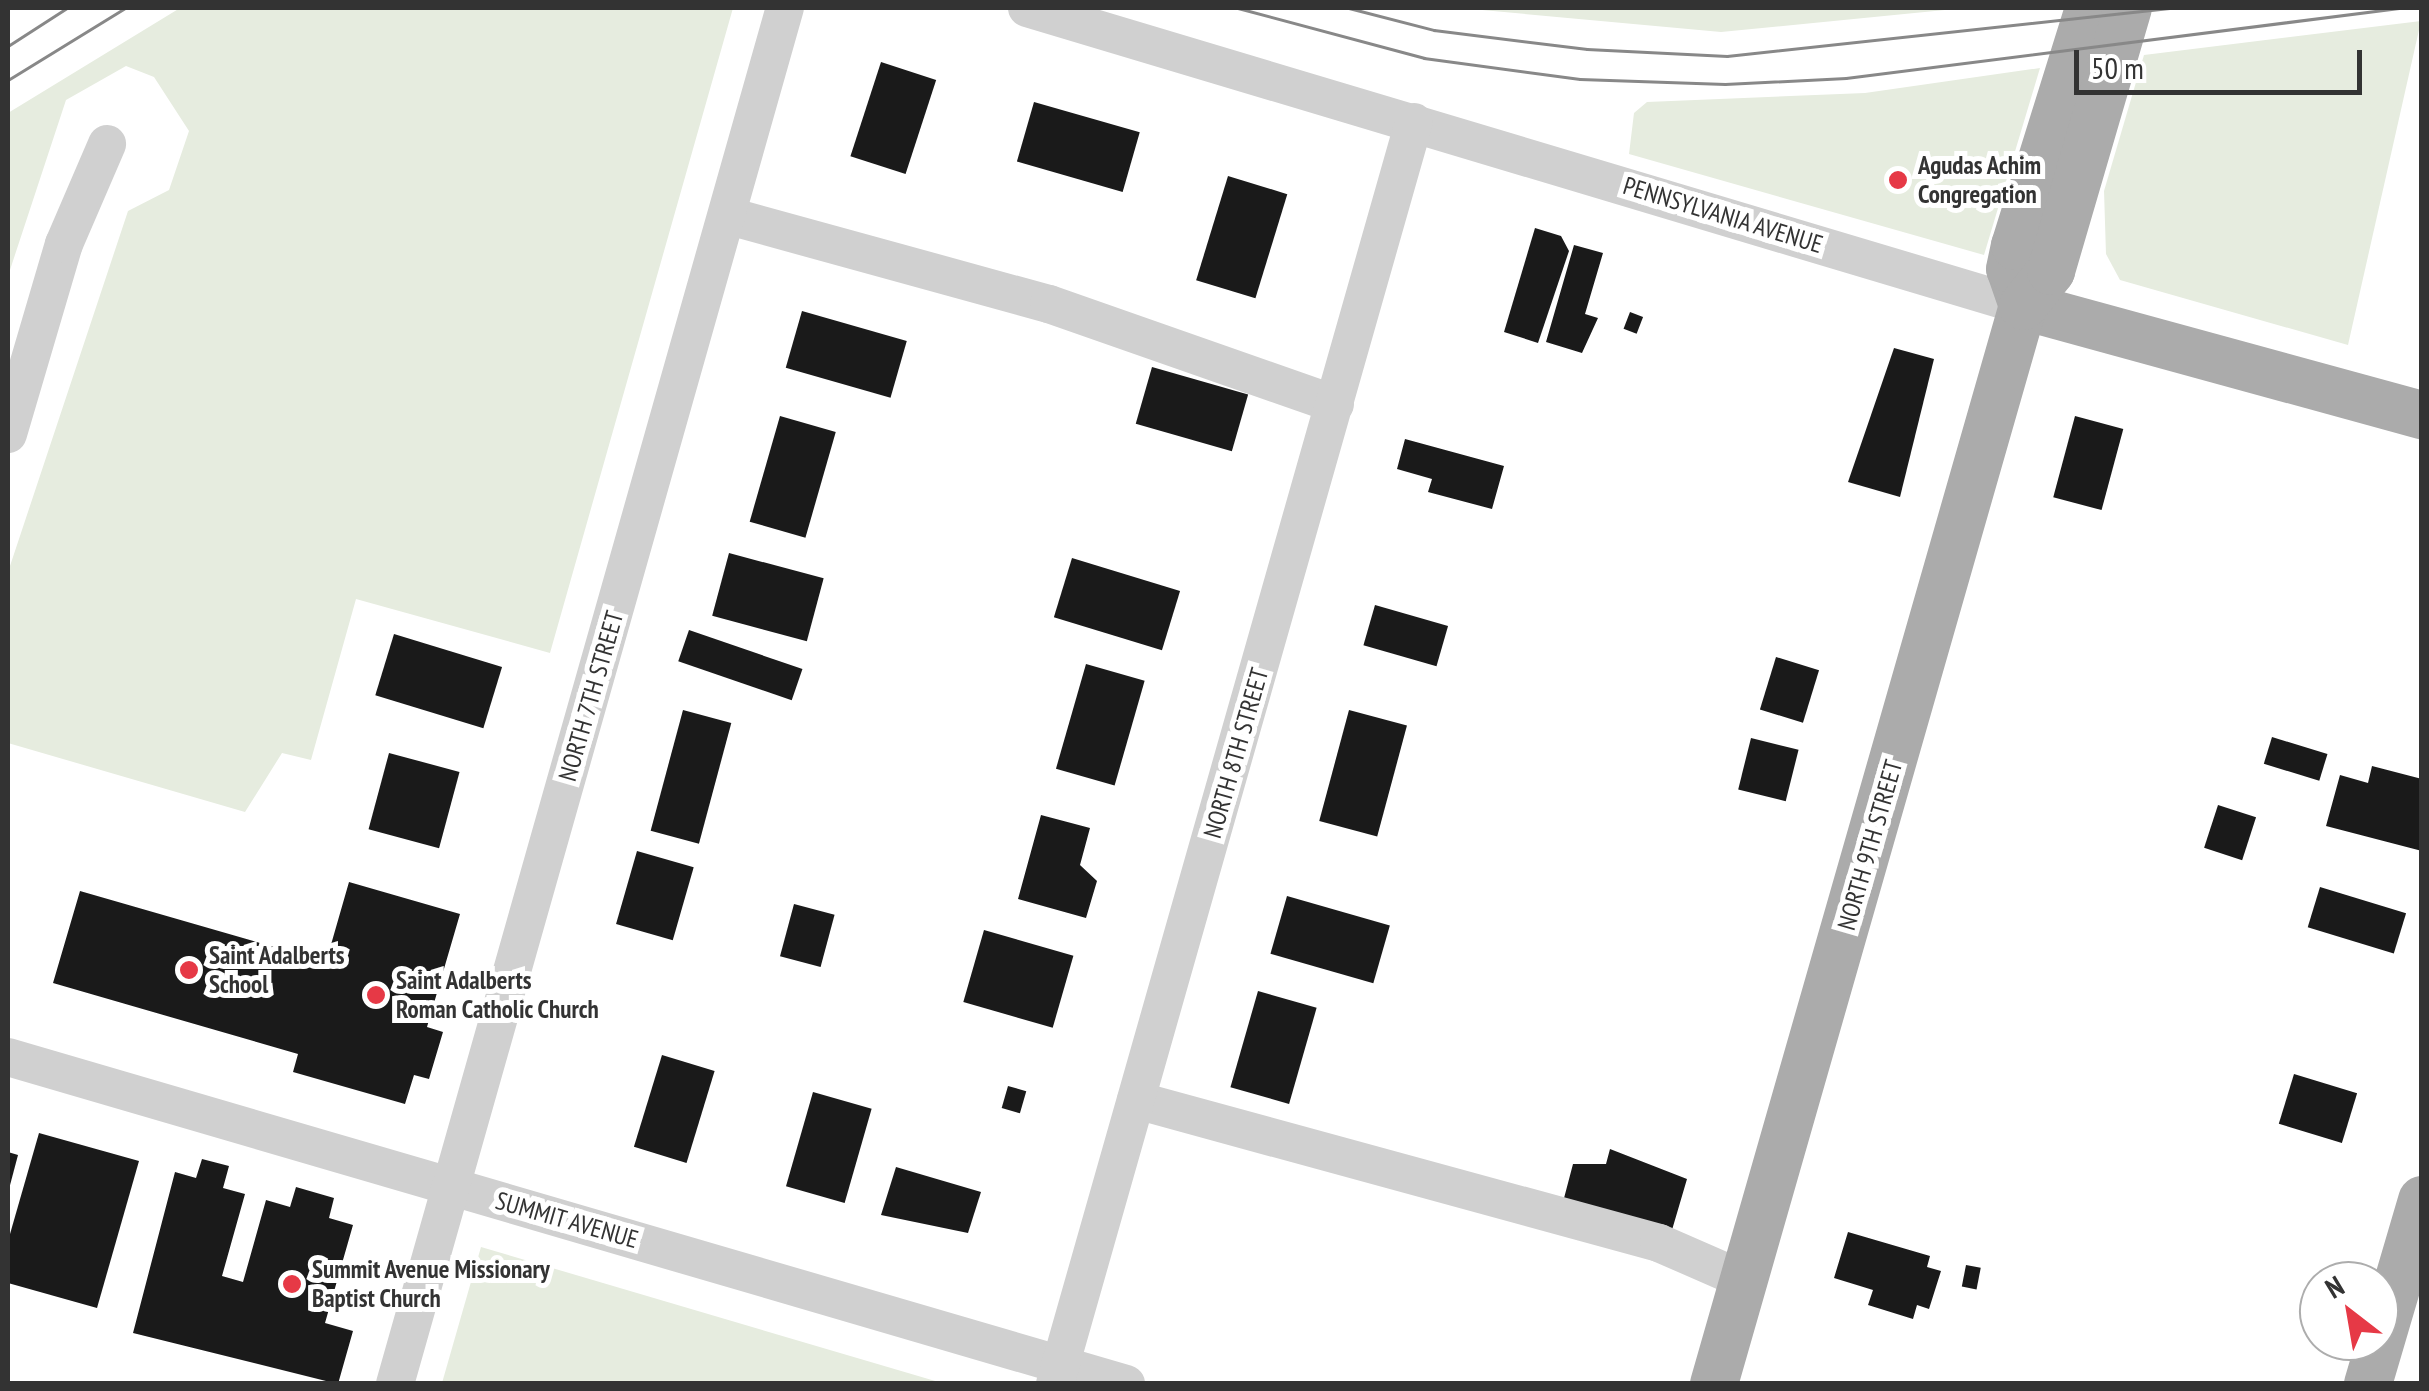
<!DOCTYPE html>
<html>
<head>
<meta charset="utf-8">
<style>
	body { margin:0 }
	#map { position:relative; width:2429px; height:1391px; overflow:hidden; background:#fff; font-family:"PT Sans Narrow",sans-serif }
	div>[style] { position:absolute }
	.green>* { inset:0; background:#e6ecdf }
	.building>* { inset:0; background:#1a1a1a; transform-origin:0 0 }
	.minor>* { height:38px; margin:-19px; padding:0 19px; transform-origin:19px; border-radius:19px; background:#d0d0d0 }
	.major>* { height:48px; margin:-24px; padding:0 24px; transform-origin:24px; border-radius:24px; background:#ababab }
	.tram>* { height:2.5px; margin:-1.25px; padding:0 1.25px; transform-origin:1.25px; border-radius:1.25px; background:#888 }
	.dots>* { width:28px; height:28px; translate:-50% -50%; box-sizing:border-box; border:5px solid #fff; border-radius:50% }
	span { translate:-50% -50%; white-space:nowrap; text-align:center; line-height:1.15; -webkit-text-stroke:10px #fff; paint-order:stroke }
	.poi-label { font-size:25px; color:#333; font-weight:700 }
	.left { translate:0 -50%; text-align:left }
	.street-label { font-size:25px; color:#333 }
	.frame { position:absolute; inset:0; border:10px solid #333; pointer-events:none }
	.north { position:absolute; left:2299px; top:1261px; width:100px; height:100px; box-sizing:border-box; background:#fff; border:2px solid #adadad; border-radius:50%; rotate:329deg; font-size:28px; font-weight:700; line-height:40px; text-align:center; color:#333 }
	.north::after { content:''; display:block; margin:auto; width:35px; height:45px; background:#e63946; clip-path:polygon(50% 0,100% 100%,50% 72%,0 100%) }
	.scale { position:absolute; left:2074px; top:50px; width:288px; height:45px; box-sizing:border-box; border:5px solid #333; border-top:0; padding-left:12px; font-size:30px; line-height:35px; white-space:nowrap; color:#333; -webkit-text-stroke:8px #fff; paint-order:stroke }
</style>
</head>
<body>
<div id="map">
	<div class="green">
		<div style="clip-path:polygon(180px 8px,733px 8px,550px 653px,356px 599px,311px 760px,282px 753px,245px 812px,8px 743px,8px 572px,128px 211px,169px 190px,189px 131px,154px 77px,126px 66px,66px 100px,8px 276px,8px 113px)"></div>
		<div style="clip-path:polygon(1460px 8px,1965px 8px,1721px 32px)"></div>
		<div style="clip-path:polygon(2421px 21px,2348px 345px,2120px 280px,2106px 254px,2104px 191px,2144px 55px)"></div>
		<div style="clip-path:polygon(2040px 68px,1984px 255px,1629px 154px,1634px 113px,1647px 102px,1865px 93px)"></div>
		<div style="clip-path:polygon(481px 1247px,942px 1383px,442px 1383px)"></div>
	</div>
	<div class="building">
		<div style="left:881px;top:62px;width:58px;height:99px;rotate:18deg"></div>
		<div style="left:1034px;top:102px;width:110px;height:62px;rotate:16deg"></div>
		<div style="left:1228px;top:176px;width:62px;height:109px;rotate:17deg"></div>
		<div style="clip-path:polygon(1535px 228px,1561px 236px,1569px 251px,1538px 343px,1504px 332px)"></div>
		<div style="clip-path:polygon(1574px 245px,1603px 253px,1585px 314px,1598px 318px,1582px 353px,1546px 342px)"></div>
		<div style="left:802px;top:311px;width:109px;height:59px;rotate:16deg"></div>
		<div style="left:1630px;top:312px;width:14px;height:18px;rotate:21deg"></div>
		<div style="clip-path:polygon(1894px 348px,1934px 359px,1900px 497px,1848px 482px)"></div>
		<div style="left:1152px;top:367px;width:100px;height:59px;rotate:16deg"></div>
		<div style="left:780px;top:416px;width:58px;height:110px;rotate:16deg"></div>
		<div style="left:2075px;top:416px;width:50px;height:84px;rotate:15deg"></div>
		<div style="clip-path:polygon(1405px 439px,1504px 466px,1492px 509px,1428px 492px,1432px 479px,1397px 469px)"></div>
		<div style="left:729px;top:553px;width:98px;height:65px;rotate:15deg"></div>
		<div style="left:1072px;top:558px;width:113px;height:62px;rotate:17deg"></div>
		<div style="left:1375px;top:605px;width:76px;height:42px;rotate:16deg"></div>
		<div style="left:689px;top:630px;width:120px;height:33px;rotate:19deg"></div>
		<div style="left:394px;top:634px;width:113px;height:64px;rotate:17deg"></div>
		<div style="left:1776px;top:657px;width:45px;height:55px;rotate:17deg"></div>
		<div style="left:1086px;top:664px;width:61px;height:109px;rotate:16deg"></div>
		<div style="left:683px;top:710px;width:50px;height:125px;rotate:15deg"></div>
		<div style="left:1349px;top:710px;width:60px;height:115px;rotate:15deg"></div>
		<div style="left:2272px;top:737px;width:58px;height:28px;rotate:17deg"></div>
		<div style="left:1751px;top:738px;width:49px;height:53px;rotate:14deg"></div>
		<div style="left:389px;top:753px;width:73px;height:79px;rotate:15deg"></div>
		<div style="clip-path:polygon(2372px 766px,2422px 779px,2422px 851px,2326px 826px,2340px 775px,2368px 783px)"></div>
		<div style="left:2218px;top:805px;width:40px;height:45px;rotate:18deg"></div>
		<div style="clip-path:polygon(1041px 815px,1090px 828px,1080px 865px,1097px 881px,1086px 918px,1018px 899px)"></div>
		<div style="left:637px;top:851px;width:59px;height:76px;rotate:16deg"></div>
		<div style="clip-path:polygon(349px 882px,460px 914px,427px 1027px,443px 1032px,429px 1079px,414px 1075px,405px 1104px,293px 1072px,298px 1054px,53px 983px,80px 891px,326px 962px)"></div>
		<div style="left:2320px;top:887px;width:90px;height:42px;rotate:17deg"></div>
		<div style="left:1287px;top:896px;width:107px;height:60px;rotate:16deg"></div>
		<div style="left:794px;top:904px;width:42px;height:54px;rotate:15deg"></div>
		<div style="left:984px;top:930px;width:93px;height:75px;rotate:16deg"></div>
		<div style="left:1258px;top:991px;width:61px;height:100px;rotate:16deg"></div>
		<div style="left:662px;top:1055px;width:55px;height:96px;rotate:17deg"></div>
		<div style="left:2294px;top:1074px;width:66px;height:52px;rotate:17deg"></div>
		<div style="left:1008px;top:1086px;width:19px;height:23px;rotate:16deg"></div>
		<div style="left:813px;top:1092px;width:61px;height:98px;rotate:16deg"></div>
		<div style="clip-path:polygon(39px 1133px,139px 1161px,97px 1308px,8px 1283px,8px 1241px)"></div>
		<div style="clip-path:polygon(1610px 1149px,1687px 1179px,1672px 1230px,1563px 1202px,1573px 1164px,1606px 1164px)"></div>
		<div style="clip-path:polygon(8px 1152px,18px 1155px,9px 1189px,8px 1189px)"></div>
		<div style="clip-path:polygon(202px 1159px,229px 1166px,223px 1188px,245px 1194px,222px 1276px,243px 1282px,266px 1200px,290px 1207px,296px 1187px,334px 1198px,329px 1218px,353px 1225px,325px 1323px,353px 1331px,338px 1384px,133px 1333px,175px 1172px,196px 1178px)"></div>
		<div style="clip-path:polygon(896px 1167px,981px 1192px,968px 1233px,881px 1215px)"></div>
		<div style="clip-path:polygon(1848px 1232px,1930px 1256px,1927px 1267px,1941px 1271px,1929px 1309px,1917px 1305px,1913px 1319px,1868px 1305px,1873px 1290px,1834px 1278px)"></div>
		<div style="left:1966px;top:1265px;width:15px;height:22px;rotate:11deg"></div>
	</div>
	<div class="minor">
		<div style="left:1027px;top:8px;width:1040px;rotate:16.66deg"></div>
		<div style="left:729px;top:216px;width:332px;rotate:15.4deg"></div>
		<div style="left:1049px;top:304px;width:303px;rotate:19.3deg"></div>
		<div style="left:8px;top:434px;width:198px;rotate:-73.6deg"></div>
		<div style="left:64px;top:244px;width:109px;rotate:-66.7deg"></div>
		<div style="left:8px;top:1057px;width:1165px;rotate:16.3deg"></div>
		<div style="left:1136px;top:1100px;width:542px;rotate:15.29deg"></div>
		<div style="left:1659px;top:1243px;width:95px;rotate:23.6deg"></div>
		<div style="left:395px;top:1384px;width:1430px;rotate:-74.18deg"></div>
		<div style="left:1055px;top:1384px;width:1312px;rotate:-74.12deg"></div>
	</div>
	<div class="major">
		<div style="left:2023px;top:306px;width:414px;rotate:15.3deg"></div>
		<div style="left:2023px;top:306px;width:39px;rotate:-109deg"></div>
		<div style="left:2010px;top:269px;width:24px;rotate:-78deg"></div>
		<div style="left:2015px;top:246px;width:249px;rotate:-72.7deg"></div>
		<div style="left:1714px;top:1384px;width:1121px;rotate:-74.01deg"></div>
		<div style="left:2023px;top:306px;width:45px;rotate:-51.3deg"></div>
		<div style="left:2051px;top:271px;width:274px;rotate:-73.7deg"></div>
		<div style="left:2368px;top:1384px;width:192px;rotate:-73.6deg"></div>
	</div>
	<div class="tram">
		<div style="left:1238px;top:8px;width:193px;rotate:15deg"></div>
		<div style="left:1424px;top:58px;width:157px;rotate:7.7deg"></div>
		<div style="left:1580px;top:79px;width:145px;rotate:2deg"></div>
		<div style="left:1725px;top:84px;width:121px;rotate:-2.8deg"></div>
		<div style="left:1846px;top:78px;width:557px;rotate:-7.21deg"></div>
		<div style="left:1349px;top:8px;width:88px;rotate:14.5deg"></div>
		<div style="left:1434px;top:30px;width:154px;rotate:7.1deg"></div>
		<div style="left:1587px;top:49px;width:140px;rotate:2.9deg"></div>
		<div style="left:1727px;top:56px;width:447px;rotate:-6.2deg"></div>
		<div style="left:8px;top:46px;width:70px;rotate:-32.8deg"></div>
		<div style="left:8px;top:80px;width:137px;rotate:-31.6deg"></div>
	</div>
	<div class="dots">
		<div style="left:1898px;top:180px;background:#e63946"></div>
		<div style="left:189px;top:970px;background:#e63946"></div>
		<div style="left:376px;top:995px;background:#e63946"></div>
		<div style="left:292px;top:1284px;background:#e63946"></div>
	</div>
	<div class="poi-label">
		<span class="left" style="left:1918px;top:180px">Agudas Achim<br>Congregation</span>
		<span class="left" style="left:209px;top:970px">Saint Adalberts<br>School</span>
		<span class="left" style="left:396px;top:995px">Saint Adalberts<br>Roman Catholic Church</span>
		<span class="left" style="left:312px;top:1284px">Summit Avenue Missionary<br>Baptist Church</span>
	</div>
	<div class="street-label">
		<span style="left:1723px;top:215px;rotate:17deg">PENNSYLVANIA AVENUE</span>
		<span style="left:591px;top:696px;rotate:-74deg">NORTH 7TH STREET</span>
		<span style="left:1236px;top:753px;rotate:-74deg">NORTH 8TH STREET</span>
		<span style="left:1870px;top:845px;rotate:-74deg">NORTH 9TH STREET</span>
		<span style="left:567px;top:1220px;rotate:16deg">SUMMIT AVENUE</span>
	</div>
	<div class="frame"></div>
	<div class="north">N</div>
	<div class="scale">50 m</div>
</div>
</body>
</html>
